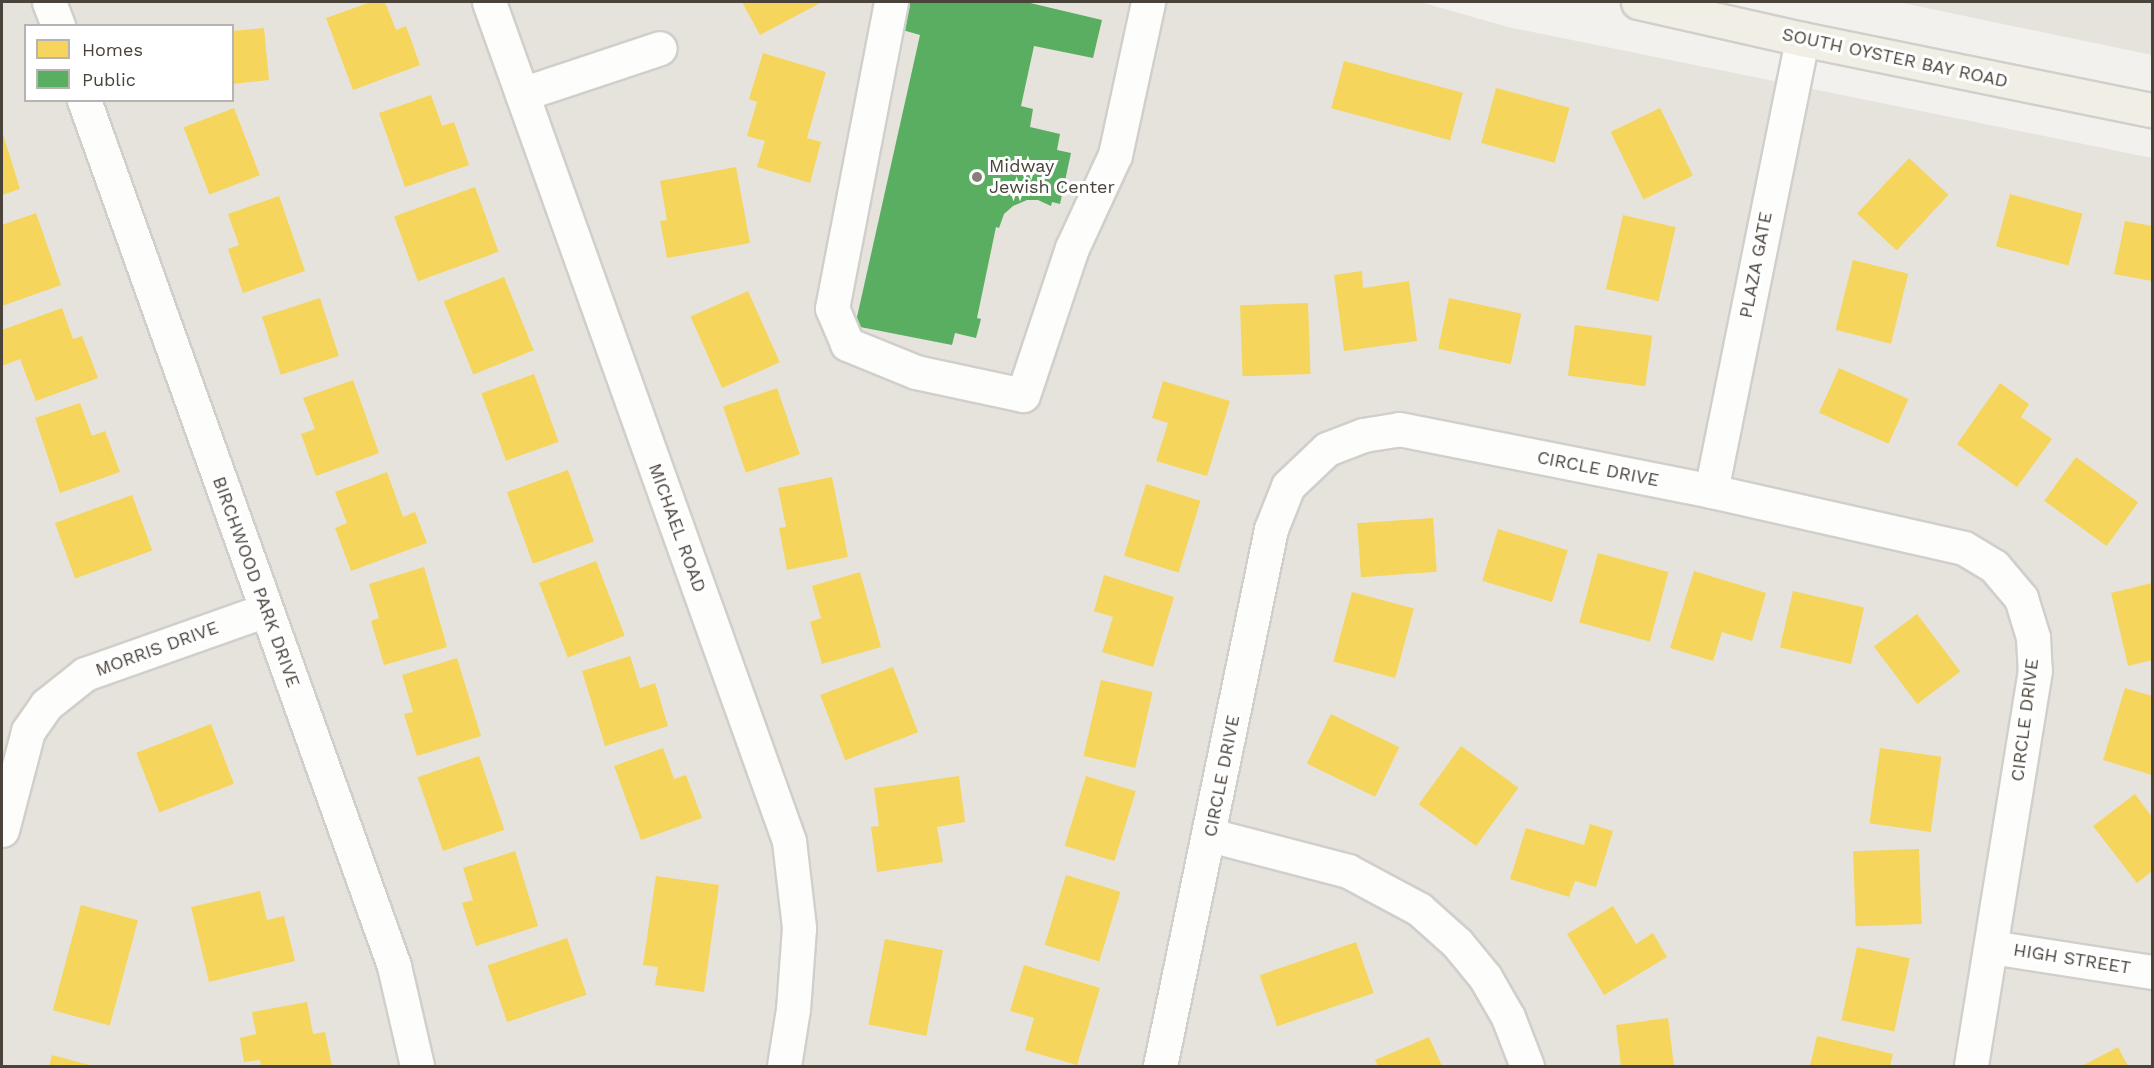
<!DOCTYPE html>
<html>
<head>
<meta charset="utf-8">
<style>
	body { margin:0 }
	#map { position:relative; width:2154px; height:1068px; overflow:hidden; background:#f3f1ed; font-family:"Work Sans",sans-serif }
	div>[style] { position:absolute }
	.residential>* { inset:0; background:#e6e3dc }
	.homes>* { inset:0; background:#f6d55c; transform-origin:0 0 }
	.public>* { inset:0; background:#5aae61 }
	.roads { filter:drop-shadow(2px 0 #d1cfcb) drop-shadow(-2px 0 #d1cfcb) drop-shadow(0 2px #d1cfcb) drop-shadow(0 -2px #d1cfcb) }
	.minor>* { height:33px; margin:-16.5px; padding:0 16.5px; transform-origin:16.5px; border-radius:16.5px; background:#fdfdfc }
	.major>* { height:33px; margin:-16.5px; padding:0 16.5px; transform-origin:16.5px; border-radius:16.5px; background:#f1eee5 }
	.dots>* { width:16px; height:16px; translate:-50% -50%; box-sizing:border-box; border:3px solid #fff; border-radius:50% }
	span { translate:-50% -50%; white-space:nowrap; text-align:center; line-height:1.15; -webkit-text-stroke:6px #fff; paint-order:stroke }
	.street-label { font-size:18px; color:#494339 }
	.poi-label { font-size:18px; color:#494339 }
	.left { translate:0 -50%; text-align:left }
	.frame { position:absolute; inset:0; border:3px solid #494339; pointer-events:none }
	.legend { position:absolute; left:24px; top:24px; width:210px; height:78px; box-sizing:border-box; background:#fff; border:2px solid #b6b4b0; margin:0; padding:8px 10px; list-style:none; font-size:18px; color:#494339 }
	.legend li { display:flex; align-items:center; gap:12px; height:30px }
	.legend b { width:30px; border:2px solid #b6b4b0 }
</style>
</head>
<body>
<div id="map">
	<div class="residential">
		<div style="clip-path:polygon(evenodd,2px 2px,1420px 2px,1508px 27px,2152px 158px,2152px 1066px,2px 1066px,2px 2px,26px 26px,232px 26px,232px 100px,26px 100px,26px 26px)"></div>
		<div style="clip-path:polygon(1898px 2px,2152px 2px,2152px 55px)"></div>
	</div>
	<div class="homes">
		<div style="clip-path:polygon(371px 2px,385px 2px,396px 30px,406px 26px,420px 65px,353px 90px,326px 18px)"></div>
		<div style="clip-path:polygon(742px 2px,822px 2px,760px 35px)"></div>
		<div style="clip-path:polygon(264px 28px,269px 80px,232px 84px,232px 31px)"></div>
		<div style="clip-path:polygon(763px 53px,826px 72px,807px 138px,821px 142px,810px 183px,757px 167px,765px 141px,747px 136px,757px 102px,749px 99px)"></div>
		<div style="left:1344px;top:61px;width:123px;height:49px;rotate:15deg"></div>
		<div style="left:1496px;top:88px;width:76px;height:57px;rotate:15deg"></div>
		<div style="clip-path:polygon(431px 95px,442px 126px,454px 122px,469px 165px,405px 187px,379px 113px)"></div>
		<div style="left:234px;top:108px;width:72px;height:54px;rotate:69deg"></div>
		<div style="left:1660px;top:108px;width:75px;height:55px;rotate:64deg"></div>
		<div style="clip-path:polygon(2px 131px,20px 189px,2px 195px)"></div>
		<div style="left:1909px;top:158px;width:54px;height:76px;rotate:43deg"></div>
		<div style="clip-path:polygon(736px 167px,750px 243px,667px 258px,660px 221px,667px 220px,660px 181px)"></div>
		<div style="left:475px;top:187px;width:69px;height:86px;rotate:70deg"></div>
		<div style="left:2010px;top:194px;width:75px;height:54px;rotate:15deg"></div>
		<div style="clip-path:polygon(279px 196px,305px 271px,243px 293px,228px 249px,239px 245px,228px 214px)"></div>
		<div style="clip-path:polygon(36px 213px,61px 285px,2px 306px,2px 225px)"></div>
		<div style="left:1623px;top:215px;width:54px;height:76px;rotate:13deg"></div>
		<div style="clip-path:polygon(2125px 221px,2152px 226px,2152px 281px,2114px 274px)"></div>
		<div style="left:1853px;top:260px;width:57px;height:72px;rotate:14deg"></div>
		<div style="clip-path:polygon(1362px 271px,1363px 288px,1409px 281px,1417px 341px,1344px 351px,1334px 275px)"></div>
		<div style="left:504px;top:277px;width:79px;height:65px;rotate:68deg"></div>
		<div style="left:748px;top:291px;width:78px;height:63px;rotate:66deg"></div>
		<div style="left:320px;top:298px;width:61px;height:61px;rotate:72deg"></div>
		<div style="left:1449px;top:298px;width:74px;height:52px;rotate:12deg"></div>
		<div style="left:1308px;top:303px;width:71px;height:68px;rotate:88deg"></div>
		<div style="clip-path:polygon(62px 308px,73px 339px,82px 336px,98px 378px,36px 401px,20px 359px,2px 366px,2px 330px)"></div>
		<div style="left:1575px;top:325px;width:78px;height:51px;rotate:8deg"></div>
		<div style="left:1839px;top:368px;width:76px;height:49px;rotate:24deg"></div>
		<div style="left:534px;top:374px;width:72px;height:56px;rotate:70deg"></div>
		<div style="clip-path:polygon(353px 380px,379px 453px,316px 476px,301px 434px,315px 429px,303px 398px)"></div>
		<div style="clip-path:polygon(1163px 381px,1230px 401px,1207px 476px,1156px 461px,1168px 423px,1152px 418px)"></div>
		<div style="clip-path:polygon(2000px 383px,2029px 404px,2021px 417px,2052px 439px,2017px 487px,1957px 444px)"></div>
		<div style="left:777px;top:388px;width:70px;height:57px;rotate:71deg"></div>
		<div style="clip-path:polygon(80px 403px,92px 436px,105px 431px,120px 472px,60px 493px,35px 418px)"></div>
		<div style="left:2076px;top:457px;width:77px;height:54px;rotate:36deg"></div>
		<div style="left:568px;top:470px;width:76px;height:65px;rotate:70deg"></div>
		<div style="clip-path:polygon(387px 472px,403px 517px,415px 512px,427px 543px,351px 571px,335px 528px,347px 523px,335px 492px)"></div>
		<div style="clip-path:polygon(832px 477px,848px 557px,787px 570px,779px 528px,786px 527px,778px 488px)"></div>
		<div style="left:1146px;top:484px;width:57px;height:75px;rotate:17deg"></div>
		<div style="left:132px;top:495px;width:59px;height:82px;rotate:70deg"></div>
		<div style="left:1433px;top:518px;width:54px;height:76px;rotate:86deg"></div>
		<div style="left:1498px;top:529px;width:73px;height:54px;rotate:17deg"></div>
		<div style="left:1598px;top:553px;width:73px;height:72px;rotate:15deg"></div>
		<div style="left:596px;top:561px;width:80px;height:61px;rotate:69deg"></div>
		<div style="clip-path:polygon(424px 567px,447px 647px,384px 665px,371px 621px,379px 618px,369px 584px)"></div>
		<div style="clip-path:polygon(1694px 571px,1766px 593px,1752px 641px,1722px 632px,1713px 661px,1670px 648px)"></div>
		<div style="clip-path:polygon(860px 572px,881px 647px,822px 664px,810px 622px,821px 618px,812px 586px)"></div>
		<div style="clip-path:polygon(1104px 575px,1174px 597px,1153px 667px,1102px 652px,1113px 617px,1094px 611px)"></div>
		<div style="clip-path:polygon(2152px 583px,2152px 660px,2128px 666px,2111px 593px)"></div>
		<div style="left:1793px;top:591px;width:73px;height:58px;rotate:13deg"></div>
		<div style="left:1352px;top:592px;width:64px;height:72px;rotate:15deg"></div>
		<div style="left:1917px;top:614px;width:72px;height:54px;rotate:53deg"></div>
		<div style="clip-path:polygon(630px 656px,640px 688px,655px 683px,668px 726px,605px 746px,582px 671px)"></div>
		<div style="clip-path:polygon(457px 658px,481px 736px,417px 756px,404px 714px,413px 712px,402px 675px)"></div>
		<div style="left:893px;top:667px;width:70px;height:78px;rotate:69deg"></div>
		<div style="left:1101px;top:680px;width:53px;height:78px;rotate:13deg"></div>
		<div style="clip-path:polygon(2125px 688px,2152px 696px,2152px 775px,2103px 760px)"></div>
		<div style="left:1331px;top:714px;width:76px;height:55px;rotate:26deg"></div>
		<div style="left:211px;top:724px;width:64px;height:80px;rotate:69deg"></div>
		<div style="left:1461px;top:746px;width:71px;height:72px;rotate:36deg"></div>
		<div style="clip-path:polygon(663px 748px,674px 779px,686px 775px,702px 818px,641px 840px,614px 766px)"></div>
		<div style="left:1880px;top:748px;width:62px;height:76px;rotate:8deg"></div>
		<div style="left:479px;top:756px;width:78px;height:65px;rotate:71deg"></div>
		<div style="clip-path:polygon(959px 776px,965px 822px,937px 827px,943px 862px,877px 872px,871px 827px,879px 826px,874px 788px)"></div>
		<div style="left:1086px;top:776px;width:52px;height:73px;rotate:17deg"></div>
		<div style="clip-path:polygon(2135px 794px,2152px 817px,2152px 871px,2137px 883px,2093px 826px)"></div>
		<div style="clip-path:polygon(1590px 824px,1613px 831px,1596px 887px,1575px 881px,1569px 897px,1510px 879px,1526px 828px,1584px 845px)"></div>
		<div style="left:1919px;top:849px;width:75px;height:66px;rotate:88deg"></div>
		<div style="clip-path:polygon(515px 851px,538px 926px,476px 946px,462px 903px,473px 900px,463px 868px)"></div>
		<div style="left:1066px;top:875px;width:57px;height:73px;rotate:17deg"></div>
		<div style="clip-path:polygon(656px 876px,719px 885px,704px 992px,655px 985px,658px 967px,643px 965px)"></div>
		<div style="clip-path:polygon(260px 891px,267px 920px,284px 916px,295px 961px,209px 982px,191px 907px)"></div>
		<div style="left:81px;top:905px;width:59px;height:109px;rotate:15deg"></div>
		<div style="clip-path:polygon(1613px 906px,1636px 944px,1653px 933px,1667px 957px,1604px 995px,1567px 934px)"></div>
		<div style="left:567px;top:938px;width:60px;height:84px;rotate:71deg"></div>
		<div style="left:885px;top:939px;width:59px;height:87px;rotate:11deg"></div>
		<div style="left:1356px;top:942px;width:54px;height:102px;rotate:71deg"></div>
		<div style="left:1857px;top:947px;width:54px;height:75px;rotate:12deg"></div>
		<div style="clip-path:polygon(1024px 965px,1100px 988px,1077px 1065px,1025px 1050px,1034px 1018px,1010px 1011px)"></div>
		<div style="clip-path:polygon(307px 1002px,313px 1034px,325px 1032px,332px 1066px,261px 1066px,260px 1060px,244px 1062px,240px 1038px,256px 1034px,252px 1012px)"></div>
		<div style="clip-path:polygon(1668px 1018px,1674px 1066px,1621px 1066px,1616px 1025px)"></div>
		<div style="clip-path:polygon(1817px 1036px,1893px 1054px,1890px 1066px,1810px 1066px)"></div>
		<div style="clip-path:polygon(1429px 1037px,1442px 1066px,1378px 1066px,1375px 1060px)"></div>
		<div style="clip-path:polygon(2118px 1047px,2128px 1066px,2082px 1066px)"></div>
		<div style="clip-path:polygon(52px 1055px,93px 1066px,49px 1066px)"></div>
	</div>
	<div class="public">
		<div style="clip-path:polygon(897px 2px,1026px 2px,1102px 20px,1093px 58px,1034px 46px,1021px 106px,1033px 109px,1030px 127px,1060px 134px,1057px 150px,1071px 153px,1060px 204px,1052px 202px,1051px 206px,1038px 200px,1027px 200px,1013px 206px,1004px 214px,999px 228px,996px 227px,977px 318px,981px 319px,976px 338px,955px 333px,952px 345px,855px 326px,920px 35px,892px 27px)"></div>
	</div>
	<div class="roads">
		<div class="minor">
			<div style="left:49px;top:2px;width:26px;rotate:69deg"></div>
			<div style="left:489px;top:2px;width:891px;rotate:70.32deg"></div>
			<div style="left:789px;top:841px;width:88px;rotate:83.4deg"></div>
			<div style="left:799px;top:928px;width:81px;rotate:94.2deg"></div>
			<div style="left:793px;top:1009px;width:58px;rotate:99deg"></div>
			<div style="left:891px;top:2px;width:312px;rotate:100.9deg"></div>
			<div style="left:832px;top:308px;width:39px;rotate:67deg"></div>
			<div style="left:847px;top:344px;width:74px;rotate:22.1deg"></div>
			<div style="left:916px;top:372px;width:109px;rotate:12.1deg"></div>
			<div style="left:1023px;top:395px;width:155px;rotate:-71.6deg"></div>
			<div style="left:1072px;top:248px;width:102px;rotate:-65.2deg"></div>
			<div style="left:1115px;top:155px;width:157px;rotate:-77.8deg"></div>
			<div style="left:522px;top:94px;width:145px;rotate:-18.4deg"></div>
			<div style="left:84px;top:100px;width:920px;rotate:70.3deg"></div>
			<div style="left:394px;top:966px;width:103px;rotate:77deg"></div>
			<div style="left:1711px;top:491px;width:461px;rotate:-78.6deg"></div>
			<div style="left:2px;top:830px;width:102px;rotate:-75.3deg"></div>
			<div style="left:28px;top:731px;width:32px;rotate:-55deg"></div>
			<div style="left:46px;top:705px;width:50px;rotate:-38.5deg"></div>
			<div style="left:85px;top:674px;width:192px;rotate:-19.5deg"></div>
			<div style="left:1210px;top:835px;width:143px;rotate:14.6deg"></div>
			<div style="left:1348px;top:871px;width:81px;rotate:28.2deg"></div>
			<div style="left:1419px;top:909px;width:51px;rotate:41.8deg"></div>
			<div style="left:1457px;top:943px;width:44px;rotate:50.5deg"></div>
			<div style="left:1485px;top:977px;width:46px;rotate:60.1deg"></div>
			<div style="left:1508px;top:1017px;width:53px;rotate:68.8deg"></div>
			<div style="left:1991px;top:947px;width:163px;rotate:8.8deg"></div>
			<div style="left:1160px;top:1066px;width:548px;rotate:-78.32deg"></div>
			<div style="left:1271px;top:529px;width:46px;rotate:-68.4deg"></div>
			<div style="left:1288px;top:486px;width:54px;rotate:-43.5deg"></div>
			<div style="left:1327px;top:449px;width:39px;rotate:-21deg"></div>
			<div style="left:1363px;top:435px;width:36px;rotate:-9deg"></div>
			<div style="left:1399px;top:429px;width:318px;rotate:11.2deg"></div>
			<div style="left:1711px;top:491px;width:259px;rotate:12.7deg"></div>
			<div style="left:1964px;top:548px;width:35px;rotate:31deg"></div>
			<div style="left:1994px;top:566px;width:42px;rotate:49.8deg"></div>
			<div style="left:2021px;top:598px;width:41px;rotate:72.9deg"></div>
			<div style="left:2033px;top:637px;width:33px;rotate:87deg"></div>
			<div style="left:2035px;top:670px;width:401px;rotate:99.2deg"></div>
		</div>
		<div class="major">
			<div style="left:1638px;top:2px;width:168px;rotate:12.7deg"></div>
			<div style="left:1802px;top:39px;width:357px;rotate:11.5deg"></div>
		</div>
	</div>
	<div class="dots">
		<div style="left:977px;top:177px;background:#848078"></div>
	</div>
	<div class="street-label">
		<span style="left:1895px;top:58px;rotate:12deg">SOUTH OYSTER BAY ROAD</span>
		<span style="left:1756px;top:265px;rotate:-79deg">PLAZA GATE</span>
		<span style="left:1598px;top:469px;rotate:11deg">CIRCLE DRIVE</span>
		<span style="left:677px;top:528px;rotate:70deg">MICHAEL ROAD</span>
		<span style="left:256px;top:582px;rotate:70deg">BIRCHWOOD PARK DRIVE</span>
		<span style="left:157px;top:649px;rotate:-20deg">MORRIS DRIVE</span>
		<span style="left:2025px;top:720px;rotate:-83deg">CIRCLE DRIVE</span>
		<span style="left:1222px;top:776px;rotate:-79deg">CIRCLE DRIVE</span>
		<span style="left:2072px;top:959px;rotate:9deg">HIGH STREET</span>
	</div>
	<div class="poi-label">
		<span class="left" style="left:989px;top:177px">Midway<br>Jewish Center</span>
	</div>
	<div class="frame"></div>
	<ul class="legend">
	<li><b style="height:16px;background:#f6d55c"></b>Homes</li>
	<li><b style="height:16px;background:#5aae61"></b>Public</li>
	</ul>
</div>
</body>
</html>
